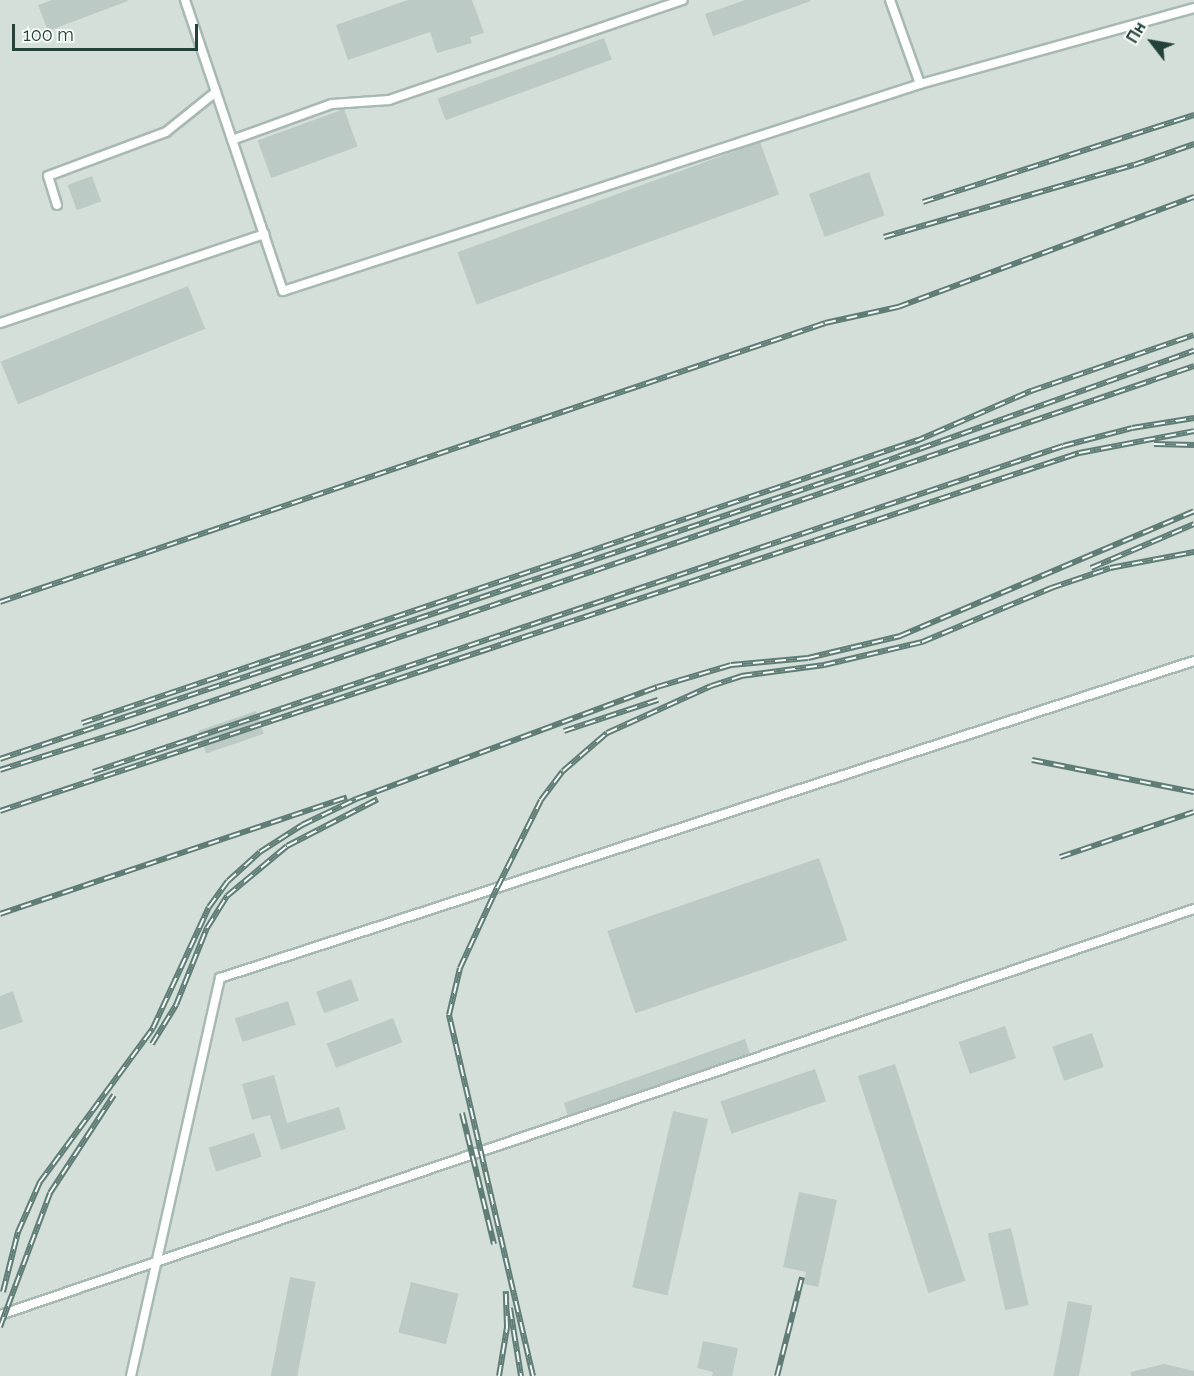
<!DOCTYPE html>
<html>
<head>
<meta charset="utf-8">
<style>
	body { margin:0 }
	#map { position:relative; width:1194px; height:1376px; overflow:hidden; background:#e6efeb; font-family:Raleway,sans-serif }
	div>[style] { position:absolute }
	.built>* { inset:0; background:#d4dfda; transform-origin:0 0 }
	.building>* { inset:0; background:#bbcac4; transform-origin:0 0 }
	.roads { filter:drop-shadow(2px 0 #a8b8b2) drop-shadow(-2px 0 #a8b8b2) drop-shadow(0 2px #a8b8b2) drop-shadow(0 -2px #a8b8b2) }
	.service>* { height:8px; margin:-4px; padding:0 4px; transform-origin:4px; border-radius:4px; background:#fff }
	.rail>* { height:6px; margin-top:-3px; transform-origin:0; background:repeating-linear-gradient(90deg,#f7fbf9 0 11px,#5f7d75 0 22px); box-sizing:border-box; border-block:2px solid #5f7d75 }
	span { translate:-50% -50%; white-space:nowrap; text-align:center; line-height:1.15; -webkit-text-stroke:4.5px #f7fbf9; paint-order:stroke }
	.north { position:absolute; left:1122px; top:12px; width:60px; height:60px; -webkit-text-stroke:4px #f7fbf9; paint-order:stroke; rotate:301deg; font-size:16px; font-weight:700; line-height:24px; text-align:center; color:#24423a }
	.north::after { content:''; display:block; margin:auto; width:21px; height:27px; background:#24423a; clip-path:polygon(50% 0,100% 100%,50% 72%,0 100%) }
	.scale { position:absolute; left:12px; top:24px; width:186px; height:27px; box-sizing:border-box; border:3px solid #24423a; border-top:0; padding-left:8px; font-size:18px; line-height:21px; white-space:nowrap; color:#24423a; -webkit-text-stroke:4px #f7fbf9; paint-order:stroke }
</style>
</head>
<body>
<div id="map">
	<div class="built">
		<div style="left:0;top:0;width:1194px;height:1376px"></div>
	</div>
	<div class="building">
		<div style="clip-path:polygon(52px 0,127px 0,128px 1px,48px 31px,38px 5px)"></div>
		<div style="clip-path:polygon(408px 0,472px 0,484px 33px,470px 37px,472px 43px,437px 53px,430px 32px,348px 60px,336px 25px)"></div>
		<div style="clip-path:polygon(745px 0,810px 0,811px 1px,713px 36px,705px 14px)"></div>
		<div style="left:604px;top:38px;width:23px;height:177px;rotate:70deg"></div>
		<div style="left:344px;top:109px;width:40px;height:92px;rotate:70deg"></div>
		<div style="left:760px;top:142px;width:56px;height:322px;rotate:70deg"></div>
		<div style="left:869px;top:172px;width:46px;height:64px;rotate:70deg"></div>
		<div style="left:92px;top:176px;width:27px;height:26px;rotate:70deg"></div>
		<div style="left:188px;top:286px;width:46px;height:202px;rotate:68deg"></div>
		<div style="left:256px;top:711px;width:24px;height:61px;rotate:71deg"></div>
		<div style="left:819px;top:858px;width:87px;height:224px;rotate:71deg"></div>
		<div style="left:351px;top:979px;width:23px;height:37px;rotate:70deg"></div>
		<div style="clip-path:polygon(13px 991px,23px 1022px,0 1030px,0 996px)"></div>
		<div style="left:288px;top:1001px;width:25px;height:56px;rotate:72deg"></div>
		<div style="left:393px;top:1018px;width:26px;height:71px;rotate:69deg"></div>
		<div style="left:1005px;top:1026px;width:34px;height:49px;rotate:71deg"></div>
		<div style="left:1092px;top:1033px;width:36px;height:42px;rotate:71deg"></div>
		<div style="clip-path:polygon(745px 1039px,750px 1054px,568px 1116px,564px 1103px)"></div>
		<div style="left:895px;top:1064px;width:228px;height:39px;rotate:72deg"></div>
		<div style="left:815px;top:1069px;width:34px;height:100px;rotate:71deg"></div>
		<div style="clip-path:polygon(274px 1075px,287px 1123px,339px 1107px,346px 1129px,281px 1150px,270px 1115px,252px 1120px,242px 1084px)"></div>
		<div style="left:673px;top:1111px;width:36px;height:181px;rotate:13deg"></div>
		<div style="left:254px;top:1133px;width:25px;height:48px;rotate:72deg"></div>
		<div style="clip-path:polygon(799px 1192px,837px 1200px,818px 1287px,804px 1284px,806px 1272px,783px 1267px)"></div>
		<div style="left:1011px;top:1228px;width:79px;height:24px;rotate:77deg"></div>
		<div style="left:290px;top:1277px;width:26px;height:101px;rotate:11deg"></div>
		<div style="left:411px;top:1282px;width:49px;height:52px;rotate:14deg"></div>
		<div style="left:1068px;top:1301px;width:25px;height:77px;rotate:11deg"></div>
		<div style="clip-path:polygon(703px 1341px,738px 1348px,732px 1376px,712px 1376px,713px 1372px,697px 1368px)"></div>
		<div style="clip-path:polygon(1164px 1364px,1194px 1371px,1194px 1376px,1131px 1376px,1131px 1372px)"></div>
	</div>
	<div class="roads">
		<div class="service">
			<div style="left:185px;top:0;width:307px;rotate:71.4deg"></div>
			<div style="left:283px;top:291px;width:670px;rotate:-18deg"></div>
			<div style="left:920px;top:84px;width:284px;rotate:-15.5deg"></div>
			<div style="left:890px;top:0;width:89px;rotate:70.3deg"></div>
			<div style="left:232px;top:140px;width:106px;rotate:-19.8deg"></div>
			<div style="left:332px;top:104px;width:57px;rotate:-4deg"></div>
			<div style="left:389px;top:100px;width:310px;rotate:-18.8deg"></div>
			<div style="left:57px;top:205px;width:30px;rotate:-107deg"></div>
			<div style="left:48px;top:176px;width:126px;rotate:-20.4deg"></div>
			<div style="left:166px;top:132px;width:64px;rotate:-38.7deg"></div>
			<div style="left:0;top:323px;width:279px;rotate:-18.6deg"></div>
			<div style="left:0;top:1315px;width:1261px;rotate:-18.78deg"></div>
			<div style="left:131px;top:1376px;width:408px;rotate:-77.4deg"></div>
			<div style="left:220px;top:978px;width:1024px;rotate:-18.03deg"></div>
		</div>
	</div>
	<div class="rail">
		<div style="left:923px;top:202px;width:285px;rotate:-17.8deg"></div>
		<div style="left:884px;top:237px;width:260px;rotate:-16.1deg"></div>
		<div style="left:1134px;top:165px;width:64px;rotate:-19.3deg"></div>
		<div style="left:914px;top:442px;width:128px;rotate:-23.6deg"></div>
		<div style="left:1031px;top:391px;width:172px;rotate:-19deg"></div>
		<div style="left:1154px;top:444px;width:40px;rotate:1.4deg"></div>
		<div style="left:1091px;top:568px;width:112px;rotate:-23.1deg"></div>
		<div style="left:0;top:602px;width:871px;rotate:-18.68deg"></div>
		<div style="left:825px;top:323px;width:75px;rotate:-12.4deg"></div>
		<div style="left:898px;top:307px;width:316px;rotate:-20.4deg"></div>
		<div style="left:82px;top:723px;width:883px;rotate:-18.7deg"></div>
		<div style="left:564px;top:731px;width:99px;rotate:-18.3deg"></div>
		<div style="left:0;top:759px;width:905px;rotate:-18.56deg"></div>
		<div style="left:858px;top:471px;width:357px;rotate:-19.7deg"></div>
		<div style="left:1032px;top:760px;width:165px;rotate:11.2deg"></div>
		<div style="left:0;top:770px;width:143px;rotate:-17.5deg"></div>
		<div style="left:136px;top:727px;width:1118px;rotate:-18.84deg"></div>
		<div style="left:93px;top:772px;width:1023px;rotate:-18.58deg"></div>
		<div style="left:1063px;top:446px;width:71px;rotate:-14.6deg"></div>
		<div style="left:1132px;top:428px;width:63px;rotate:-9.2deg"></div>
		<div style="left:0;top:811px;width:1137px;rotate:-18.36deg"></div>
		<div style="left:1079px;top:453px;width:117px;rotate:-10.8deg"></div>
		<div style="left:1060px;top:857px;width:141px;rotate:-18.6deg"></div>
		<div style="left:0;top:914px;width:366px;rotate:-18.6deg"></div>
		<div style="left:152px;top:1044px;width:46px;rotate:-58.4deg"></div>
		<div style="left:176px;top:1005px;width:83px;rotate:-68.1deg"></div>
		<div style="left:207px;top:928px;width:38px;rotate:-58deg"></div>
		<div style="left:227px;top:896px;width:78px;rotate:-39.8deg"></div>
		<div style="left:287px;top:846px;width:102px;rotate:-27.3deg"></div>
		<div style="left:462px;top:1113px;width:135px;rotate:76.3deg"></div>
		<div style="left:3px;top:1292px;width:62px;rotate:-76deg"></div>
		<div style="left:18px;top:1232px;width:55px;rotate:-66.3deg"></div>
		<div style="left:40px;top:1182px;width:191px;rotate:-53.7deg"></div>
		<div style="left:153px;top:1028px;width:133px;rotate:-65.2deg"></div>
		<div style="left:209px;top:907px;width:32px;rotate:-54deg"></div>
		<div style="left:228px;top:881px;width:43px;rotate:-42.2deg"></div>
		<div style="left:260px;top:852px;width:50px;rotate:-32.7deg"></div>
		<div style="left:302px;top:825px;width:60px;rotate:-25.7deg"></div>
		<div style="left:356px;top:799px;width:321px;rotate:-20.4deg"></div>
		<div style="left:657px;top:687px;width:77px;rotate:-16.6deg"></div>
		<div style="left:731px;top:665px;width:77px;rotate:-5.2deg"></div>
		<div style="left:808px;top:658px;width:95px;rotate:-13.4deg"></div>
		<div style="left:900px;top:636px;width:319px;rotate:-23deg"></div>
		<div style="left:510px;top:1308px;width:69px;rotate:80.8deg"></div>
		<div style="left:0;top:1327px;width:143px;rotate:-69.5deg"></div>
		<div style="left:50px;top:1193px;width:117px;rotate:-56.9deg"></div>
		<div style="left:499px;top:1376px;width:50px;rotate:-80.7deg"></div>
		<div style="left:507px;top:1327px;width:36px;rotate:-92deg"></div>
		<div style="left:533px;top:1376px;width:371px;rotate:-103.1deg"></div>
		<div style="left:449px;top:1015px;width:48px;rotate:-76.8deg"></div>
		<div style="left:460px;top:968px;width:88px;rotate:-65.2deg"></div>
		<div style="left:497px;top:888px;width:98px;rotate:-63.4deg"></div>
		<div style="left:541px;top:800px;width:36px;rotate:-53deg"></div>
		<div style="left:563px;top:771px;width:58px;rotate:-40.8deg"></div>
		<div style="left:607px;top:733px;width:114px;rotate:-24.3deg"></div>
		<div style="left:711px;top:686px;width:32px;rotate:-18deg"></div>
		<div style="left:741px;top:676px;width:84px;rotate:-7.5deg"></div>
		<div style="left:824px;top:665px;width:101px;rotate:-13.2deg"></div>
		<div style="left:922px;top:642px;width:140px;rotate:-22.7deg"></div>
		<div style="left:1051px;top:588px;width:62px;rotate:-18.7deg"></div>
		<div style="left:1110px;top:568px;width:86px;rotate:-10.8deg"></div>
		<div style="left:777px;top:1376px;width:102px;rotate:-75.8deg"></div>
	</div>
	<div class="north">Пн</div>
	<div class="scale">100 m</div>
</div>
</body>
</html>
